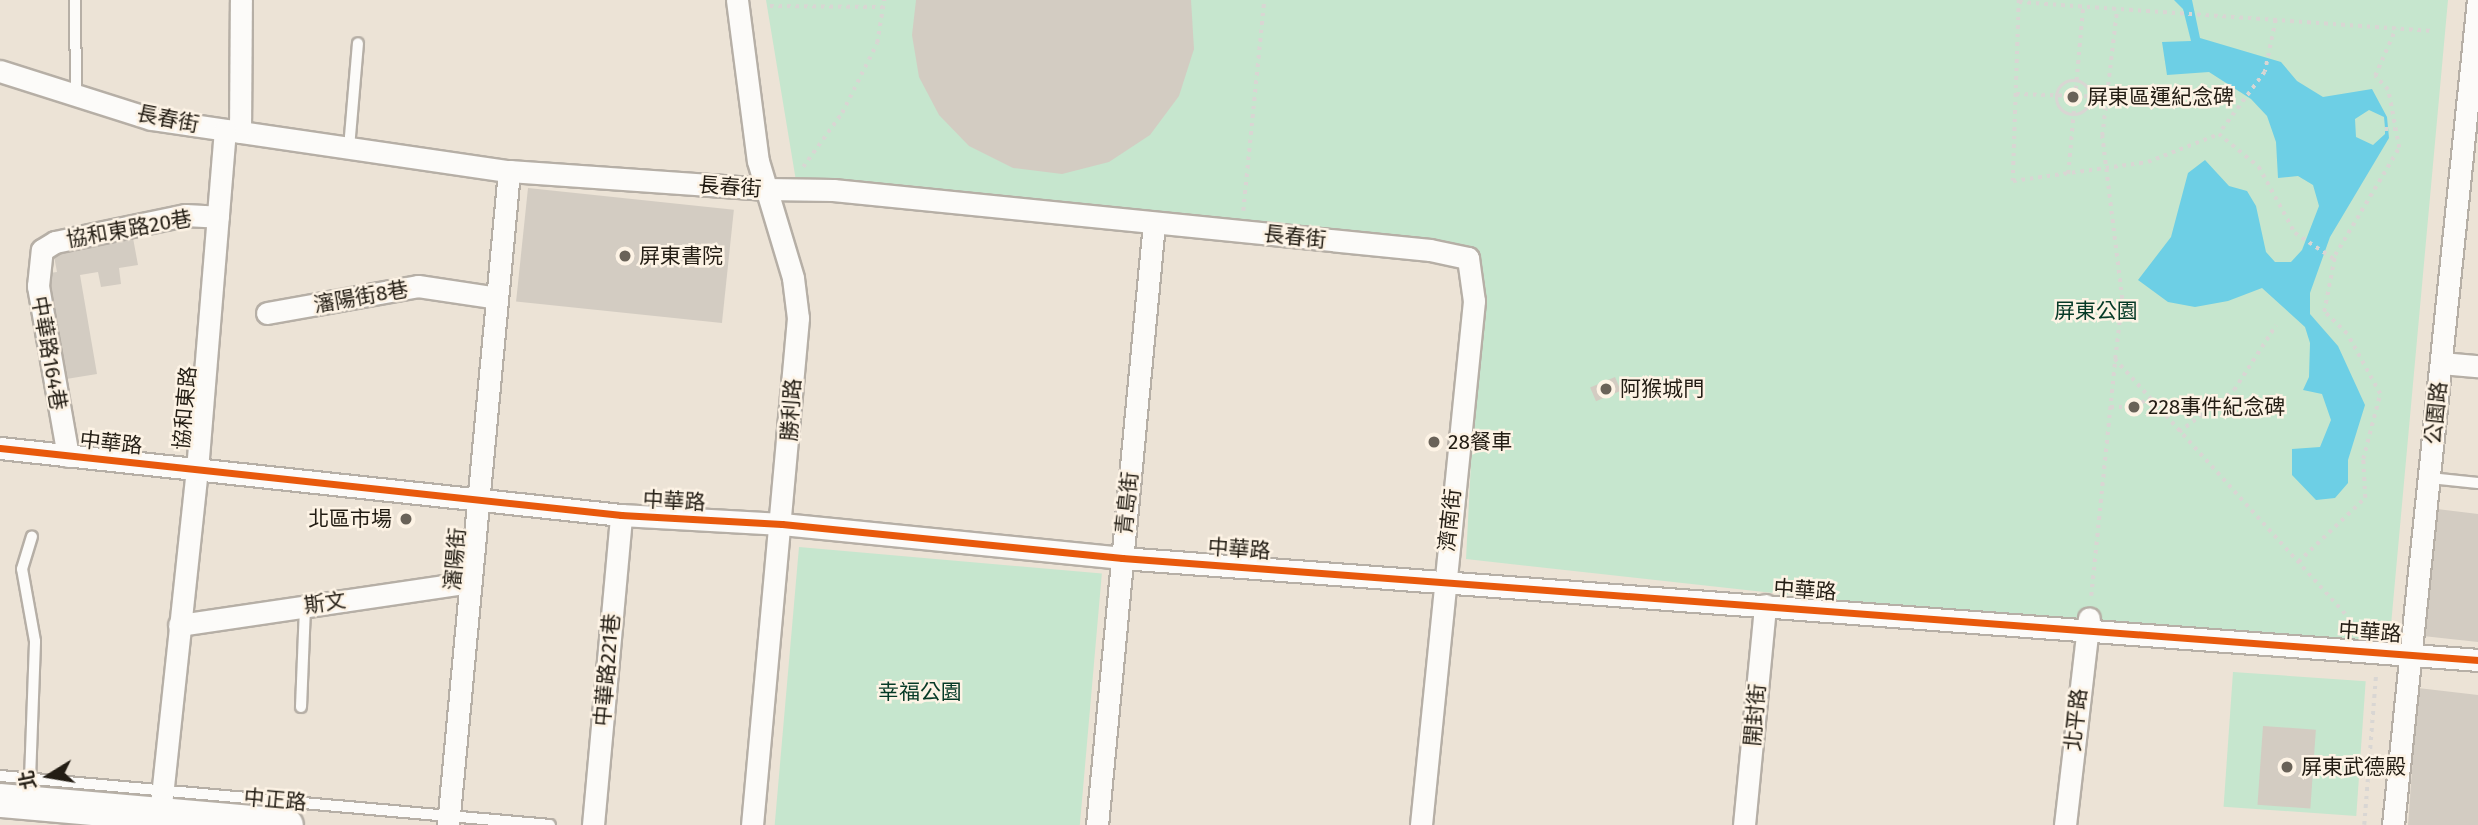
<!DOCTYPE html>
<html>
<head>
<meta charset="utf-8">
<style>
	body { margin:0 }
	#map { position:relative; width:2478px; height:825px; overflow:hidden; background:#ece3d6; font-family:"Fira Sans","Noto Sans TC",sans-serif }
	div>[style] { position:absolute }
	.green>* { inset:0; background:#c6e6ce; transform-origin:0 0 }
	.water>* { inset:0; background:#6dcfe5 }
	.building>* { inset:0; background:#d3ccc2; transform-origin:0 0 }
	.path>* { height:3.5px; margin-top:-1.75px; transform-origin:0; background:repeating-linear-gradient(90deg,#d9d6d3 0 3.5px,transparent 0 8.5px) }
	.path>.ring { margin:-1.75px; padding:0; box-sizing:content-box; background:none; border:3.5px solid #d9d6d3; border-radius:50% }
	.roads { filter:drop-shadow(2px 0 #b6afa6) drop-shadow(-2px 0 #b6afa6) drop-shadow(0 2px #b6afa6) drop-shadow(0 -2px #b6afa6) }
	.lane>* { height:10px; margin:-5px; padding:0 5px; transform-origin:5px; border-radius:5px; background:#fcfbf9 }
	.street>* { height:21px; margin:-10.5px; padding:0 10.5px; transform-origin:10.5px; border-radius:10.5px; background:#fcfbf9 }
	.primary>* { height:33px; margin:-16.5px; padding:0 16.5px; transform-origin:16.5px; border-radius:16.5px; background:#fcfbf9 }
	.cycleway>* { height:7px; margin:-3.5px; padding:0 3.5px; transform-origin:3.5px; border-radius:3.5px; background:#e8590c }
	.dots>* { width:19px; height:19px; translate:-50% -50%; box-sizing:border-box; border:4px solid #fdf3e5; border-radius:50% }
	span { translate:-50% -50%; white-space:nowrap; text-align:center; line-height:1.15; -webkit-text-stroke:5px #fdf3e5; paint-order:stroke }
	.poi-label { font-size:21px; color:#231d14 }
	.left { translate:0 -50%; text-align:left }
	.right { translate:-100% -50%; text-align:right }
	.street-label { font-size:21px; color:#231d14 }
	.park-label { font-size:21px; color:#053926 }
	.north { position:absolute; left:14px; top:741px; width:70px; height:70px; -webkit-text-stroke:5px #fdf3e5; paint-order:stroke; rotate:259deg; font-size:19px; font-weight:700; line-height:28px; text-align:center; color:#231d14 }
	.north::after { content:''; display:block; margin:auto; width:24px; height:32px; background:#231d14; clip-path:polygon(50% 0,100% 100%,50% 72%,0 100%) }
</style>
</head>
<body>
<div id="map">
	<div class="green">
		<div style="clip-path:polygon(766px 0,2448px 0,2390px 636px,2378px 650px,1828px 599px,1466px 559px,1480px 290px,1473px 252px,1459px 244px,796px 181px)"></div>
		<div style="left:799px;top:547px;width:304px;height:279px;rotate:5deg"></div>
		<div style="left:2233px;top:672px;width:133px;height:135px;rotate:4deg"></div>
	</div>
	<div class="water">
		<div style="clip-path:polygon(evenodd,2174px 0,2192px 0,2200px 38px,2281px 62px,2297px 81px,2323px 97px,2372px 89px,2387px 117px,2389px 138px,2330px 237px,2310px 293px,2310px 314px,2338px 346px,2365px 405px,2348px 460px,2348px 483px,2335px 498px,2316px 500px,2292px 475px,2292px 449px,2320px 447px,2331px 420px,2322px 394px,2303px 390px,2309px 377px,2310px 343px,2305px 327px,2262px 288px,2228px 301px,2195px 307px,2168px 302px,2138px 280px,2171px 237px,2188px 173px,2205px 160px,2229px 186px,2247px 191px,2256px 206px,2266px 252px,2275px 262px,2291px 262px,2302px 250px,2319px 206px,2313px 185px,2298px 176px,2278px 178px,2276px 142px,2267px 116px,2251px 99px,2209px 72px,2167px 75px,2162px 42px,2191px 41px,2183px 9px,2174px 0,2369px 110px,2384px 117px,2385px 128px,2385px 134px,2373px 145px,2356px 137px,2355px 119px,2369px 110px)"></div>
	</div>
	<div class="building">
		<div style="clip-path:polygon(916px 0,1191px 0,1194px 49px,1179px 96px,1150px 135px,1109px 162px,1062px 174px,1013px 168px,969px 146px,939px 115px,919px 77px,912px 35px)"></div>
		<div style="left:528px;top:188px;width:207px;height:114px;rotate:6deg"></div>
		<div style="clip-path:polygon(133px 238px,138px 265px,119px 268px,121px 284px,101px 287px,98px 272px,80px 275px,97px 374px,60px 380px,42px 274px,57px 272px,53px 251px)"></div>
		<div style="left:1615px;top:377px;width:15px;height:27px;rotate:67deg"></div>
		<div style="clip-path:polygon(2437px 509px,2478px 514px,2478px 642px,2423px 636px)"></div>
		<div style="clip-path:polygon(2418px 688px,2478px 695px,2478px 825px,2408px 825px)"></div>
		<div style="left:2263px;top:726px;width:53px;height:79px;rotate:4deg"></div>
	</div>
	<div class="path">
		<div style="left:2019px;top:0;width:181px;rotate:91.9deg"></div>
		<div style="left:2013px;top:181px;width:136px;rotate:-8deg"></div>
		<div style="left:2148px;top:162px;width:76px;rotate:-21.5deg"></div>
		<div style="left:2019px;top:2px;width:415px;rotate:4deg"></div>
		<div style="left:770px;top:6px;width:113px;rotate:0.5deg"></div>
		<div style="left:2276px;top:20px;width:53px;rotate:101.9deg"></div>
		<div style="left:2265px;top:72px;width:77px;rotate:126.6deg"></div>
		<div style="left:2219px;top:134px;width:52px;rotate:39.5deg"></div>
		<div style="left:2259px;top:167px;width:75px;rotate:61.4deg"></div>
		<div style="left:2295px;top:233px;width:47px;rotate:33.7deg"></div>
		<div class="ring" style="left:2057px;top:81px;width:30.5px;height:30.5px"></div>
		<div style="left:2016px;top:94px;width:91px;rotate:1.9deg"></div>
		<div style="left:2385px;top:129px;width:10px"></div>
		<div style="left:803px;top:167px;width:67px;rotate:-54.2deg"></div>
		<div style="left:842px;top:113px;width:78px;rotate:-63.4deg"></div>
		<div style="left:877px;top:43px;width:44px;rotate:-80.8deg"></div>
		<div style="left:2068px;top:174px;width:169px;rotate:-84.9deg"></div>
		<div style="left:1243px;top:211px;width:212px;rotate:-84.3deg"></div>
		<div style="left:2115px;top:359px;width:60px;rotate:-83.3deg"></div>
		<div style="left:2122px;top:299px;width:164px;rotate:-97deg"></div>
		<div style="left:2102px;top:136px;width:128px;rotate:-83.3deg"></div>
		<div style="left:2110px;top:407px;width:24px"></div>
		<div style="left:2134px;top:407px;width:16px;rotate:-30deg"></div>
		<div style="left:2179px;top:432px;width:69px;rotate:-37.4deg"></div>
		<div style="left:2234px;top:390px;width:77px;rotate:-57.1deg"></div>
		<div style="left:2298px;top:562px;width:93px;rotate:-43.7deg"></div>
		<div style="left:2365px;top:498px;width:39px;rotate:-93deg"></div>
		<div style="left:2363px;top:459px;width:67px;rotate:-75.3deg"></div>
		<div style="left:2380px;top:394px;width:68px;rotate:-118.8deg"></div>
		<div style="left:2347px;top:334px;width:32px;rotate:-136deg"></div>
		<div style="left:2324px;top:312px;width:58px;rotate:-79.1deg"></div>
		<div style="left:2335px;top:255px;width:125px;rotate:-59.1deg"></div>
		<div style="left:2399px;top:148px;width:59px;rotate:-100.7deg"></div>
		<div style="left:2388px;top:90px;width:19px;rotate:-133deg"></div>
		<div style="left:2375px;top:76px;width:52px;rotate:-66.4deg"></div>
		<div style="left:2091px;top:596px;width:238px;rotate:-84.2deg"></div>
		<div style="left:2115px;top:359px;width:367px;rotate:47.9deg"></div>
		<div style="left:2364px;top:825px;width:151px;rotate:-85.5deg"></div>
	</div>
	<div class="roads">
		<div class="lane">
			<div style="left:75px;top:0;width:95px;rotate:89.4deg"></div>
			<div style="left:349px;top:148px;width:105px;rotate:-85.1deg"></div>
			<div style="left:2430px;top:478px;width:48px;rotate:5.9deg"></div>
			<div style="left:301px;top:707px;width:101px;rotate:-87.7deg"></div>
			<div style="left:0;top:776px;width:552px;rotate:5.09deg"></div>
			<div style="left:30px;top:779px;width:138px;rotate:-87.9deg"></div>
			<div style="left:35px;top:641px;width:73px;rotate:-100.2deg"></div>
			<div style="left:22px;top:569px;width:34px;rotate:-73deg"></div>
		</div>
		<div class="street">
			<div style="left:737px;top:0;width:162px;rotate:82.6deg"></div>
			<div style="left:758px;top:161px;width:122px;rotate:73.3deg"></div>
			<div style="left:793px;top:278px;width:40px;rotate:82.9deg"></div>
			<div style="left:798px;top:318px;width:509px;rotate:95.18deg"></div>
			<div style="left:0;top:71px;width:158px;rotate:17.6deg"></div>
			<div style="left:151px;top:119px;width:362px;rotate:8.3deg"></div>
			<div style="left:509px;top:171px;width:258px;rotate:4deg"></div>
			<div style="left:766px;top:189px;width:67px;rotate:0.9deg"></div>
			<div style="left:833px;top:190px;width:600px;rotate:5.74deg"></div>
			<div style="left:1430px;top:250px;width:39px;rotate:12deg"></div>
			<div style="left:1468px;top:258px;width:43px;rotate:82.1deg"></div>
			<div style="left:1474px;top:301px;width:527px;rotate:95.78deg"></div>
			<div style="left:240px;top:132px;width:132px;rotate:-89.6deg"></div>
			<div style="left:267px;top:313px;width:153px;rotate:-10.1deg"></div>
			<div style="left:418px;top:286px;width:80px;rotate:8.6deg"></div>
			<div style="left:2441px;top:363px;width:37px;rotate:5deg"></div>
			<div style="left:0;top:448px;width:625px;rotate:6.16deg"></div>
			<div style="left:621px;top:515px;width:161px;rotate:3.2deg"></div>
			<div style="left:782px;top:524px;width:342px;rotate:5.7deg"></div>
			<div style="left:1122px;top:558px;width:1360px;rotate:4.3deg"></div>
			<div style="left:68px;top:456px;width:173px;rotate:-100deg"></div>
			<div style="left:38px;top:286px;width:36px;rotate:-84deg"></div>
			<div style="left:42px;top:250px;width:15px;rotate:-32deg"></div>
			<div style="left:55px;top:242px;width:133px;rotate:-11.7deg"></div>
			<div style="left:185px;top:215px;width:33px;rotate:3deg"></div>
			<div style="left:179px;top:625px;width:294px;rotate:-8.4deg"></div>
			<div style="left:159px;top:824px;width:356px;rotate:-83.9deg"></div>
			<div style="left:197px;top:470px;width:341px;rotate:-85.3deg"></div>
			<div style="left:448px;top:825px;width:657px;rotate:-84.67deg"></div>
			<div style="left:593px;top:825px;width:311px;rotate:-84.8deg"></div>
			<div style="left:1097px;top:825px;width:605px;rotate:-84.59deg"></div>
			<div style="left:1744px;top:825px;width:221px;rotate:-84.5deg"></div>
			<div style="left:2065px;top:825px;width:208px;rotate:-83.4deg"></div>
			<div style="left:2393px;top:825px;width:829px;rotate:-84.12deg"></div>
		</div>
		<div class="primary">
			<div style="left:0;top:800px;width:287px;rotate:5deg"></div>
		</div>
	</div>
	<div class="cycleway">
		<div style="left:0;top:448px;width:625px;rotate:6.16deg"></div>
		<div style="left:621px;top:515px;width:161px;rotate:3.2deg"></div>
		<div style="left:782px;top:524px;width:342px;rotate:5.7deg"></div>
		<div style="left:1122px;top:558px;width:1360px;rotate:4.3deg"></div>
	</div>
	<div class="dots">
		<div style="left:2073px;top:97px;background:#696258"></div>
		<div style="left:625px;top:256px;background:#696258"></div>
		<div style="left:1606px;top:389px;background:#696258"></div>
		<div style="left:2134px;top:407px;background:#696258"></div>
		<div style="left:1434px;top:442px;background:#696258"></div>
		<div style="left:406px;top:519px;background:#696258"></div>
		<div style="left:2287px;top:767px;background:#696258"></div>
	</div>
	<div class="poi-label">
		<span class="left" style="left:2087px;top:97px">屏東區運紀念碑</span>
		<span class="left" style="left:639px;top:256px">屏東書院</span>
		<span class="left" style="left:1620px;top:389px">阿猴城門</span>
		<span class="left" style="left:2148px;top:407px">228事件紀念碑</span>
		<span class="left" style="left:1448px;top:442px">28餐車</span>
		<span class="right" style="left:392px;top:519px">北區市場</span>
		<span class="left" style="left:2301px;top:767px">屏東武德殿</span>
	</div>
	<div class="street-label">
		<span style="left:168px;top:119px;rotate:11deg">長春街</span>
		<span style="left:730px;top:187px;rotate:4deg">長春街</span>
		<span style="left:129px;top:229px;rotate:-10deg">協和東路20巷</span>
		<span style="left:1295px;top:237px;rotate:6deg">長春街</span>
		<span style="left:361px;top:297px;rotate:-10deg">瀋陽街8巷</span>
		<span style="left:49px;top:353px;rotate:80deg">中華路164巷</span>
		<span style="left:185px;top:408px;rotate:-85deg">協和東路</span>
		<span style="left:791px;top:410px;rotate:-86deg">勝利路</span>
		<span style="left:2436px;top:413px;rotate:-84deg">公園路</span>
		<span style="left:111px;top:443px;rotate:6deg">中華路</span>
		<span style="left:674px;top:501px;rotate:3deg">中華路</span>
		<span style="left:1127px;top:503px;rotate:-84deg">青島街</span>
		<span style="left:1450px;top:520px;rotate:-84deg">濟南街</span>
		<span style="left:1239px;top:549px;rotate:4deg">中華路</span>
		<span style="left:455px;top:559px;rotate:-85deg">瀋陽街</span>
		<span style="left:1805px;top:590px;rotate:4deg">中華路</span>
		<span style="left:325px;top:603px;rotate:-8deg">斯文</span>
		<span style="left:2370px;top:632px;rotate:4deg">中華路</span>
		<span style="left:607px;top:670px;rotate:-85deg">中華路221巷</span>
		<span style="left:1755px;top:715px;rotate:-85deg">開封街</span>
		<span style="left:2076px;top:720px;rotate:-84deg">北平路</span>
		<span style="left:275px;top:800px;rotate:5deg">中正路</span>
	</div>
	<div class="park-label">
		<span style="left:2096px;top:311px">屏東公園</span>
		<span style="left:920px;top:692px">幸福公園</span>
	</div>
	<div class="north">北</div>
</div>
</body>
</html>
